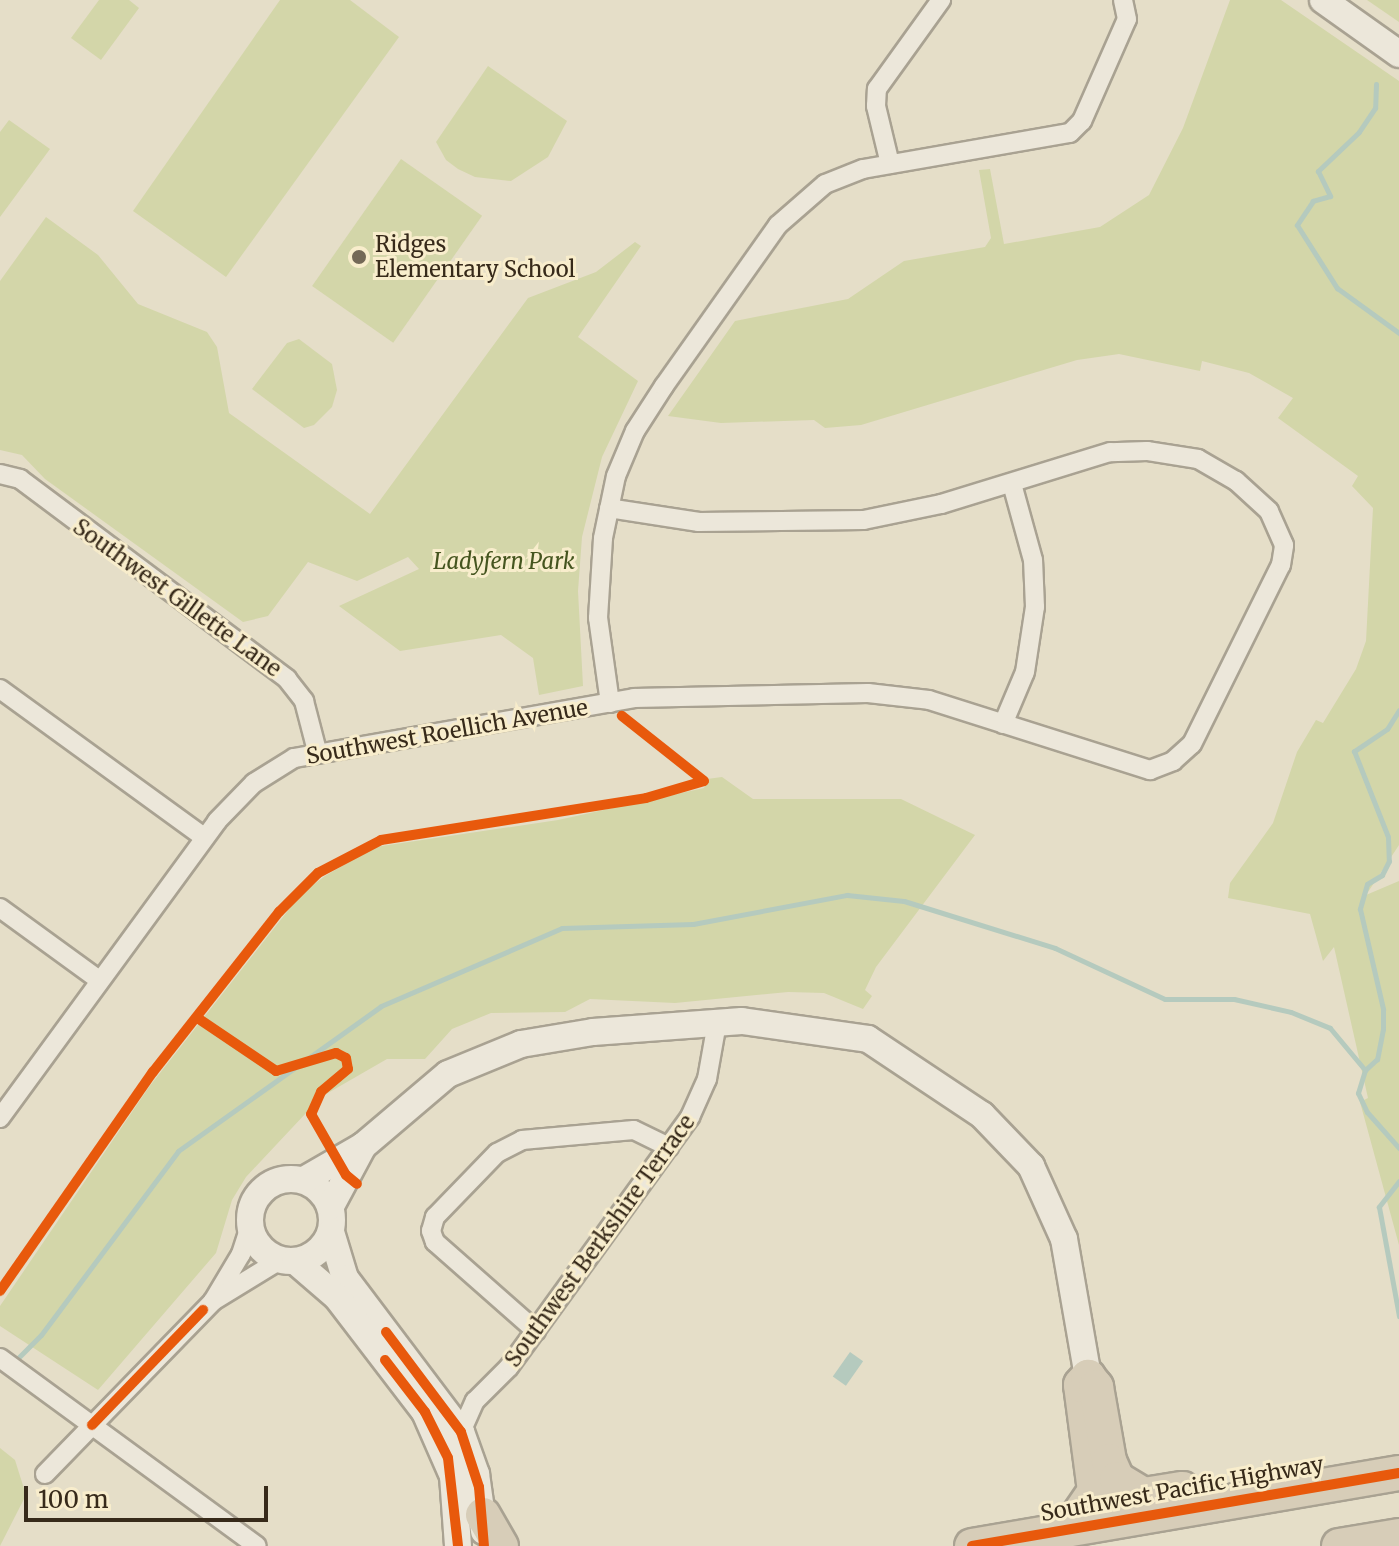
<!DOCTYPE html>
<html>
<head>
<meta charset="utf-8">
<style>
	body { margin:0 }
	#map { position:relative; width:1399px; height:1546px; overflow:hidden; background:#e5dec8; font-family:Merriweather,serif }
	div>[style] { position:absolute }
	.green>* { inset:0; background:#d3d6a9; transform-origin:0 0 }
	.water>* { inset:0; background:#b5cabe; transform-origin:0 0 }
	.stream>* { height:5px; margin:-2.5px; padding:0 2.5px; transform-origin:2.5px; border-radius:2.5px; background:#b5cabe }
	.roads { filter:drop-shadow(2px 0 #a9a292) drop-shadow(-2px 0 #a9a292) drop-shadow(0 2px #a9a292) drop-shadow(0 -2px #a9a292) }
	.street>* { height:18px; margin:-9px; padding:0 9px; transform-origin:9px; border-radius:9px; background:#ece7da }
	.secondary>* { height:26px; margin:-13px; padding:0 13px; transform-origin:13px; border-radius:13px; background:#ece7da }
	.secondary>.ring { margin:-13px; padding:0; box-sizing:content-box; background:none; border:26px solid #ece7da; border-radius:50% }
	.highway>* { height:34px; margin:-17px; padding:0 17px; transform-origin:17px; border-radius:17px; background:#d7cdb8 }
	.cycleway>* { height:10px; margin:-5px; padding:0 5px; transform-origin:5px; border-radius:5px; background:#e8590c }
	.dots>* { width:22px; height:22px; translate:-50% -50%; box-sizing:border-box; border:4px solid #f8edcc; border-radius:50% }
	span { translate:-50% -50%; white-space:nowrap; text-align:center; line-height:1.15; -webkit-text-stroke:6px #f8edcc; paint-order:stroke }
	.poi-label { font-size:22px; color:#372a1a }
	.left { translate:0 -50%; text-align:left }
	.park-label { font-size:22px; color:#45551f; font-style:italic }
	.street-label { font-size:22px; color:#372a1a }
	.scale { position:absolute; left:24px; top:1486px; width:244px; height:36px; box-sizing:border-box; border:4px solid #372a1a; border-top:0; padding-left:10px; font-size:24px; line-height:28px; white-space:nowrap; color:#372a1a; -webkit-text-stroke:6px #f8edcc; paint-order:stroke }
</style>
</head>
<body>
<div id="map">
	<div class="green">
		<div style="clip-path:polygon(99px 0,129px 0,139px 8px,101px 60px,71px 38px)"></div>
		<div style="clip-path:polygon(280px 0,350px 0,399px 37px,226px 277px,133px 211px)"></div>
		<div style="clip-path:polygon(1230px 0,1281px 0,1399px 81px,1399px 845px,1366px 895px,1399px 881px,1399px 1245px,1360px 1102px,1368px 1098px,1334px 947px,1323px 961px,1310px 914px,1228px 898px,1230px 883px,1273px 823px,1297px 752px,1316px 720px,1323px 723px,1356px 669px,1366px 641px,1373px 508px,1352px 486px,1358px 476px,1278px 418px,1293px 398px,1249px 373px,1202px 361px,1200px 371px,1119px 354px,1077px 360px,861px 425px,825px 428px,814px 420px,721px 423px,668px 416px,735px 321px,848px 299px,904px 261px,985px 247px,991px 238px,979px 170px,990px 169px,1004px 244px,1100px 227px,1149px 195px,1183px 128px)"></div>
		<div style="clip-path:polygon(1367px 0,1399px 0,1399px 22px)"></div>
		<div style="clip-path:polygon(488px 66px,567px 121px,548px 157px,511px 181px,475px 177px,458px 169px,446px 160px,436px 142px)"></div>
		<div style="clip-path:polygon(9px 120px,50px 149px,0 217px,0 132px)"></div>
		<div style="left:401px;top:159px;width:99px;height:155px;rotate:35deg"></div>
		<div style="clip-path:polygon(46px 217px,98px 255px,138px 304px,207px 332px,217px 347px,229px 413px,370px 514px,528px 298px,596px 272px,635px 242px,641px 246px,578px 337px,638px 381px,602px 457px,582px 537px,578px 591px,583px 686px,539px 695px,533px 658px,501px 635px,400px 651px,339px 606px,419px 569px,408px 557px,357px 581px,308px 562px,268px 616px,243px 622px,45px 479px,22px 455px,0 450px,0 281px)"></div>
		<div style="clip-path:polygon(299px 339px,332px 364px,337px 390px,332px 407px,314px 425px,304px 428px,252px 389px,287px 343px)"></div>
		<div style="clip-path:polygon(722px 777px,753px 799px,901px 799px,975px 835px,876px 967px,865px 990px,872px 996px,863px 1009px,824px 993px,788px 992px,675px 1003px,590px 999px,565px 1012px,491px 1013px,452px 1029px,425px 1059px,387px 1059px,321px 1097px,246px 1177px,232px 1200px,216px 1253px,98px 1390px,0 1326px,0 1306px,149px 1087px,301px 894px,325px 876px,375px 847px,558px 820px,704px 788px,707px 779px)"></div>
		<div style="clip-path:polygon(0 1448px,15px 1460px,26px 1495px,0 1546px)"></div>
	</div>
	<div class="water">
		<div style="left:850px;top:1352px;width:16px;height:30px;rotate:35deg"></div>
	</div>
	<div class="stream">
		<div style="left:1376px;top:84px;width:24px;rotate:92deg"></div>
		<div style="left:1375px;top:108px;width:29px;rotate:124deg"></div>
		<div style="left:1359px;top:132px;width:57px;rotate:136.4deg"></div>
		<div style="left:1318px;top:171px;width:28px;rotate:64deg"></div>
		<div style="left:1330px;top:196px;width:18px;rotate:164deg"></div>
		<div style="left:1313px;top:201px;width:29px;rotate:124deg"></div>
		<div style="left:1297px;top:225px;width:75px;rotate:57.6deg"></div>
		<div style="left:1337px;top:288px;width:77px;rotate:36deg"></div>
		<div style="left:1399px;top:710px;width:22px;rotate:122deg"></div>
		<div style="left:1387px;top:729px;width:40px;rotate:146deg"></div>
		<div style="left:1354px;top:751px;width:92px;rotate:68.4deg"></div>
		<div style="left:1388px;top:837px;width:24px;rotate:88deg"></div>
		<div style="left:1389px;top:861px;width:16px;rotate:117deg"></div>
		<div style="left:1382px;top:875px;width:17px;rotate:149deg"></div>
		<div style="left:1367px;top:884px;width:26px;rotate:106deg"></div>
		<div style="left:1360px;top:909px;width:103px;rotate:77deg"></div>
		<div style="left:1383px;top:1009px;width:20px;rotate:90deg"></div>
		<div style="left:1383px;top:1029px;width:31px;rotate:101deg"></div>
		<div style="left:1377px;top:1059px;width:16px;rotate:137deg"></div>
		<div style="left:1365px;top:1070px;width:24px;rotate:107deg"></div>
		<div style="left:1358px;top:1093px;width:21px;rotate:65deg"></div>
		<div style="left:1367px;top:1112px;width:48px;rotate:48.4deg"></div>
		<div style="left:1399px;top:1181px;width:33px;rotate:128deg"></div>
		<div style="left:1379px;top:1207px;width:111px;rotate:79.6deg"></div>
		<div style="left:15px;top:1361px;width:37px;rotate:-45deg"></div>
		<div style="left:41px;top:1335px;width:229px;rotate:-53.3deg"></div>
		<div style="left:178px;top:1151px;width:249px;rotate:-35.5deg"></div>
		<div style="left:381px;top:1006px;width:197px;rotate:-23.3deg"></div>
		<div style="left:562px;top:928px;width:131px;rotate:-1.7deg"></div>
		<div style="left:693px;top:924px;width:157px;rotate:-10.7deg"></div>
		<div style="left:847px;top:895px;width:57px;rotate:6deg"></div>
		<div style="left:904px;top:901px;width:158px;rotate:17.3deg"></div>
		<div style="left:1055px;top:948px;width:121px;rotate:24.9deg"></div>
		<div style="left:1165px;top:999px;width:69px"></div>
		<div style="left:1234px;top:999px;width:58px;rotate:12.8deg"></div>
		<div style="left:1291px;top:1012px;width:42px;rotate:22.3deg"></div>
		<div style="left:1330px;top:1028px;width:55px;rotate:50.2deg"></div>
	</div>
	<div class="roads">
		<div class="street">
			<div style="left:890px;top:164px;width:60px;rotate:-103.6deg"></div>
			<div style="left:876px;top:106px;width:17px;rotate:-87deg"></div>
			<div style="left:877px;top:89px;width:110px;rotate:-54.3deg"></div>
			<div style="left:0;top:474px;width:21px;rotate:14deg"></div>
			<div style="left:20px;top:479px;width:334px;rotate:36.8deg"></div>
			<div style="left:287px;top:679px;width:28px;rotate:52deg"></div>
			<div style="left:304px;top:701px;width:52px;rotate:75.4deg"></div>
			<div style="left:0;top:689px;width:252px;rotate:36deg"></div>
			<div style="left:610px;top:703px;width:86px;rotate:-98deg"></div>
			<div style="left:598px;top:618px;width:80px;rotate:-86.4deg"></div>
			<div style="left:603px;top:538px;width:63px;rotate:-78.2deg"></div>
			<div style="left:616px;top:476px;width:49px;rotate:-67.1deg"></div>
			<div style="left:635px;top:431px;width:54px;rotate:-57.2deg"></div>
			<div style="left:664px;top:386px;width:197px;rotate:-54.7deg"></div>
			<div style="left:778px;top:225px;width:62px;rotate:-41.1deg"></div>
			<div style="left:825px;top:184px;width:41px;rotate:-21.5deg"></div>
			<div style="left:863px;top:169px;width:210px;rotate:-9.9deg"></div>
			<div style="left:1070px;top:133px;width:17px;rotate:-45deg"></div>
			<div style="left:1082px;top:121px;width:111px;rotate:-66.2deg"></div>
			<div style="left:1127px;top:19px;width:19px;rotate:-102deg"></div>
			<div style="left:1003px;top:724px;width:56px;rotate:-67.1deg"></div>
			<div style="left:1025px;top:672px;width:66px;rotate:-81.3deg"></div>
			<div style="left:1035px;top:607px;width:47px;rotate:-92.4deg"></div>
			<div style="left:1033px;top:560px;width:79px;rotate:-105.4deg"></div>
			<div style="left:0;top:908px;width:122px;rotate:36deg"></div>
			<div style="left:0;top:1118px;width:368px;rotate:-53.8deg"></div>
			<div style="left:217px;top:821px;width:53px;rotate:-45.8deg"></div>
			<div style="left:254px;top:783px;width:47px;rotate:-32deg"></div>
			<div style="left:294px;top:758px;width:345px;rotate:-10deg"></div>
			<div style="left:634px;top:698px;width:234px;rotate:-1.2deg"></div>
			<div style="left:868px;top:693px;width:61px;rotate:6.5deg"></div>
			<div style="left:929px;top:700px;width:232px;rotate:17.6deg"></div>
			<div style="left:1150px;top:770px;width:25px;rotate:-21deg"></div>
			<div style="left:1173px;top:761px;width:25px;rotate:-42deg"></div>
			<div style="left:1192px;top:744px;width:200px;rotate:-63.6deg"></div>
			<div style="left:1281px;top:565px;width:20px;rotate:-81deg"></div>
			<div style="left:1284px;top:545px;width:37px;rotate:-114deg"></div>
			<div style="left:1269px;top:511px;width:45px;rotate:-137.7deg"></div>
			<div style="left:1236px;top:481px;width:44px;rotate:-149.9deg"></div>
			<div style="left:1198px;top:459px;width:52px;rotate:-171.1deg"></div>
			<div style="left:1147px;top:451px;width:37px;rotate:178deg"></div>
			<div style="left:1110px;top:452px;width:177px;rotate:162.9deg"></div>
			<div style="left:941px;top:504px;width:79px;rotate:168.3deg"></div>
			<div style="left:864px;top:520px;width:165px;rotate:179.3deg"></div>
			<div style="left:699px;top:522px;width:91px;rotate:-171.2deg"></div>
			<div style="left:213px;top:1301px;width:55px;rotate:-59.2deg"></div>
			<div style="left:241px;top:1254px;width:28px;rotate:-72deg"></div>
			<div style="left:536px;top:1331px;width:135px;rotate:-138.6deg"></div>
			<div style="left:435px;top:1242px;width:12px;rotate:-110deg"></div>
			<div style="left:431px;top:1231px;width:15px;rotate:-74deg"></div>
			<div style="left:435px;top:1217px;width:89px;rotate:-45.9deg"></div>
			<div style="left:497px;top:1153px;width:28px;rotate:-27deg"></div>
			<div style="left:522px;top:1140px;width:112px;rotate:-5.1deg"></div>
			<div style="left:634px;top:1130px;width:39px;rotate:26deg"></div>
			<div style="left:0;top:1358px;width:318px;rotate:36.2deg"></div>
			<div style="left:461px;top:1432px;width:34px;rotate:-66deg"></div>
			<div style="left:475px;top:1401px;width:48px;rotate:-45deg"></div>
			<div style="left:509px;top:1367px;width:309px;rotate:-54.1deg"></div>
			<div style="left:690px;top:1117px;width:42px;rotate:-65.9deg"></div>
			<div style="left:707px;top:1079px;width:57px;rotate:-79.9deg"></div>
			<div style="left:45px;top:1474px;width:241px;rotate:-45.8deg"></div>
			<div style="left:213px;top:1301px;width:79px;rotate:-31.5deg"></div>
		</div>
		<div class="secondary">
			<div style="left:1323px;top:0;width:93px;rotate:35.4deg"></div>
			<div class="ring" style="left:250px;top:1179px;width:56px;height:56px"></div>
			<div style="left:304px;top:1180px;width:68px;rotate:-30deg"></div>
			<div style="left:363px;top:1146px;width:111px;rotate:-40.3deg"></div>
			<div style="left:448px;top:1074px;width:79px;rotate:-22.3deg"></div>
			<div style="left:521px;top:1044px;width:73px;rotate:-9.5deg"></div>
			<div style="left:593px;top:1032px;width:149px;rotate:-4.2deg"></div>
			<div style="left:742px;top:1021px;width:127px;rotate:8.1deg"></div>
			<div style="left:868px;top:1039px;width:137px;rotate:33.7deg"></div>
			<div style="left:982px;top:1115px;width:71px;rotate:46.1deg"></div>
			<div style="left:1031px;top:1166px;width:80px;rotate:65.7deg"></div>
			<div style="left:1064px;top:1239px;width:140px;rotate:80.1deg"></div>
			<div style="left:331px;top:1206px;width:68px;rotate:-61.9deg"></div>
			<div style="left:331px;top:1232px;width:48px;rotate:73.1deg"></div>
			<div style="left:345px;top:1278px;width:193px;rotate:53deg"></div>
			<div style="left:461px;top:1432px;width:45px;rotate:70.3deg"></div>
			<div style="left:476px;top:1474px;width:58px;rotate:82deg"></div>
			<div style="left:295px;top:1261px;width:55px;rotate:40.6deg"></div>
			<div style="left:337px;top:1297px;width:145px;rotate:52.6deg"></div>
			<div style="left:425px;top:1412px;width:70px;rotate:66.4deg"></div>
			<div style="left:453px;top:1476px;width:70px;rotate:85.9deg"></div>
		</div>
		<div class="highway">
			<div style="left:483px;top:1515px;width:36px;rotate:60deg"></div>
			<div style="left:1069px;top:1529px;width:46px;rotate:-55.6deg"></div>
			<div style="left:1095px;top:1491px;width:107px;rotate:-97.5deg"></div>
			<div style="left:1081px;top:1385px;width:11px;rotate:-49deg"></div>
			<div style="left:1088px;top:1377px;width:13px;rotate:51deg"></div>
			<div style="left:1096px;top:1387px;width:75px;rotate:80deg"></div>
			<div style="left:1109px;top:1461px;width:20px;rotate:66deg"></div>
			<div style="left:1117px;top:1479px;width:31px;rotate:31deg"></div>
			<div style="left:1144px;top:1495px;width:39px;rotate:-9deg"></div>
			<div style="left:972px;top:1546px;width:433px;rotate:-9.7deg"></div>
			<div style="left:1339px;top:1546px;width:61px;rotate:-9.5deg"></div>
		</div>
	</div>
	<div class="cycleway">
		<div style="left:199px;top:1019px;width:93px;rotate:34deg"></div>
		<div style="left:276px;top:1071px;width:63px;rotate:-16.7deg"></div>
		<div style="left:336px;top:1053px;width:11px;rotate:27deg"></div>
		<div style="left:346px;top:1058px;width:11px;rotate:80deg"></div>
		<div style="left:348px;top:1069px;width:35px;rotate:140deg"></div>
		<div style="left:321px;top:1092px;width:24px;rotate:114deg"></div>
		<div style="left:311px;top:1114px;width:70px;rotate:60.2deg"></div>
		<div style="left:346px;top:1175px;width:14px;rotate:39deg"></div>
		<div style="left:0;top:1291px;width:267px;rotate:-55.1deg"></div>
		<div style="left:153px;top:1072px;width:204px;rotate:-51.8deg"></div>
		<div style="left:279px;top:912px;width:55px;rotate:-45deg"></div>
		<div style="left:318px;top:873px;width:71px;rotate:-27.6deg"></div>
		<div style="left:381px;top:840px;width:268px;rotate:-9deg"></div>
		<div style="left:646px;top:798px;width:60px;rotate:-16.3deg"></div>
		<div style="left:704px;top:781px;width:105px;rotate:-141.6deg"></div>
		<div style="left:386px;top:1332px;width:125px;rotate:53.1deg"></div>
		<div style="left:461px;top:1432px;width:58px;rotate:71.9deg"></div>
		<div style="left:479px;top:1487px;width:59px;rotate:85.2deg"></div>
		<div style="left:385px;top:1360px;width:66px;rotate:52.4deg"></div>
		<div style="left:425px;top:1412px;width:51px;rotate:63.4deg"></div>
		<div style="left:448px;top:1458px;width:89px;rotate:83.5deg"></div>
		<div style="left:92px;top:1425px;width:160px;rotate:-46deg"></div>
		<div style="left:972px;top:1546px;width:433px;rotate:-9.7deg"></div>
	</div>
	<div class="dots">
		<div style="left:359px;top:257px;background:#746957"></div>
	</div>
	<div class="poi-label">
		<span class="left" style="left:375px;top:257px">Ridges<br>Elementary School</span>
	</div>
	<div class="park-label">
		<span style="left:504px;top:562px">Ladyfern Park</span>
	</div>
	<div class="street-label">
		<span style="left:177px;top:598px;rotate:36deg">Southwest Gillette Lane</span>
		<span style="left:447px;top:732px;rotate:-10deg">Southwest Roellich Avenue</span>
		<span style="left:600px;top:1241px;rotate:-54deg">Southwest Berkshire Terrace</span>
		<span style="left:1182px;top:1489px;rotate:-10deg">Southwest Pacific Highway</span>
	</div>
	<div class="scale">100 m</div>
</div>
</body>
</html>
